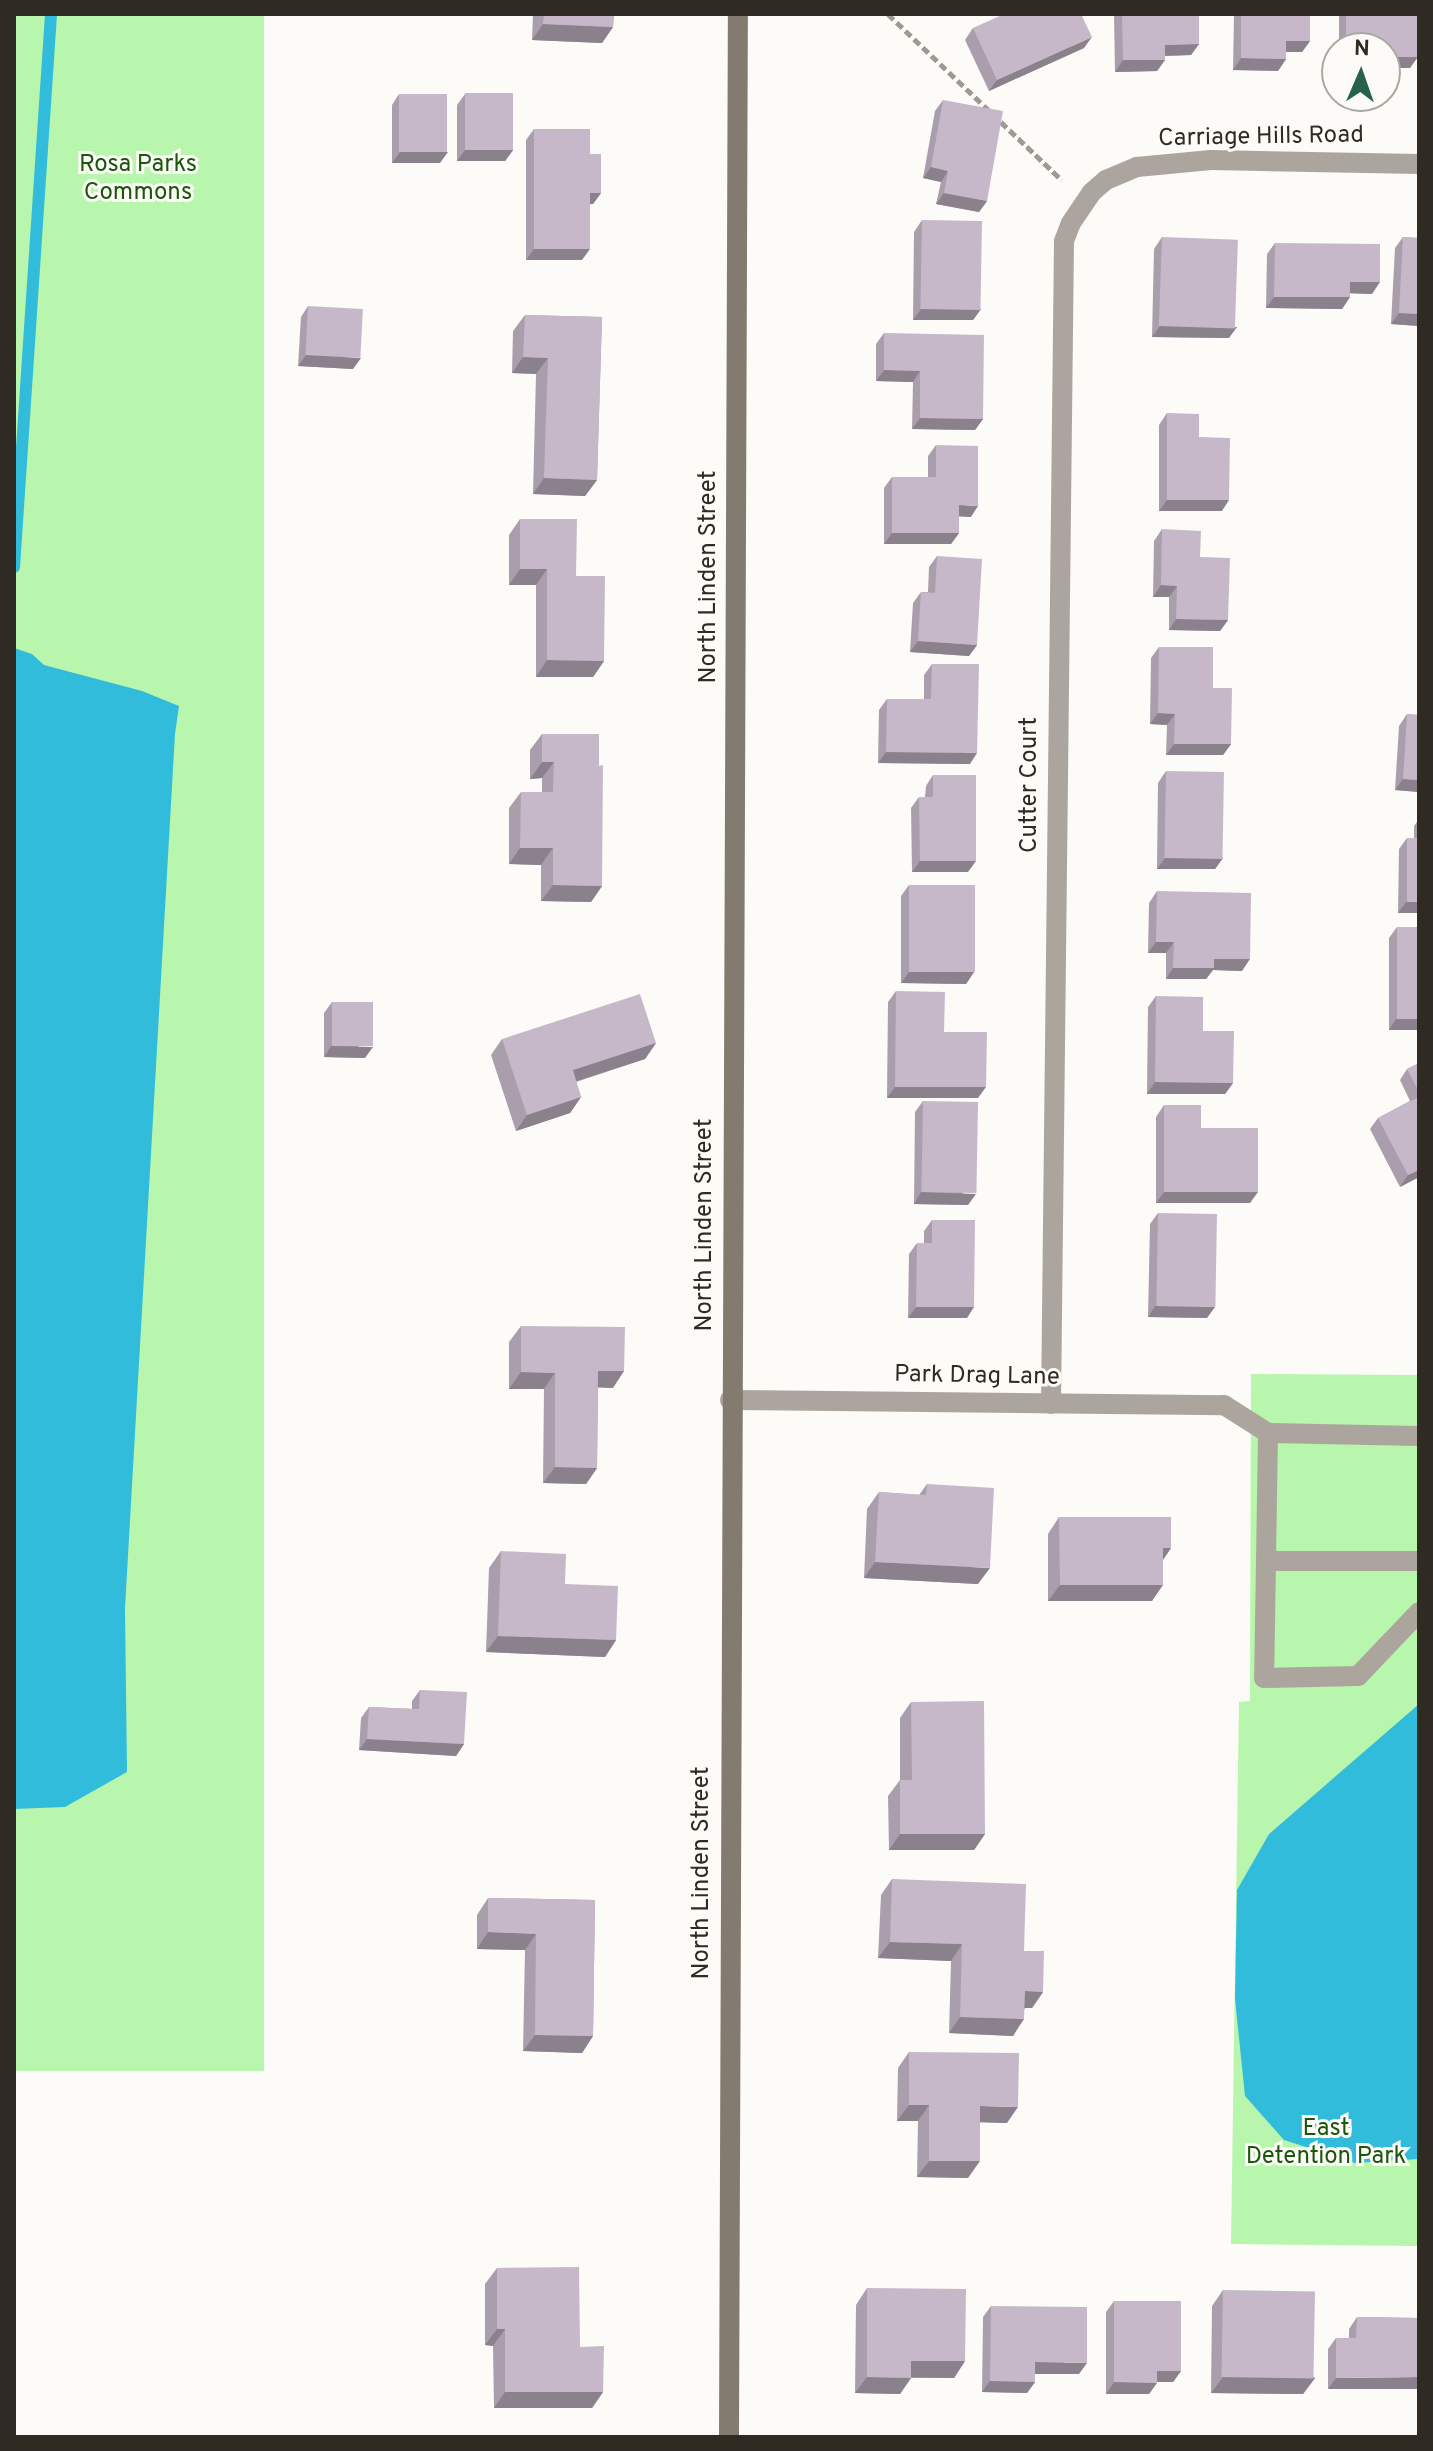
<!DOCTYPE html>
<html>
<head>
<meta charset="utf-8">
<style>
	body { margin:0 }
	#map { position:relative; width:1433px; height:2451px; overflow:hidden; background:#fdfbf7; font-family:Overpass,sans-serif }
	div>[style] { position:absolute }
	.green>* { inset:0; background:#b9f6ad; transform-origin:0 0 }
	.water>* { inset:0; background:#32bcdb }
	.stream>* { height:12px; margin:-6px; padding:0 6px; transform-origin:6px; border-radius:6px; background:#32bcdb }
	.path>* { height:5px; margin-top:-2.5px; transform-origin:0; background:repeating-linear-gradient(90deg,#9d9a94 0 8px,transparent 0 12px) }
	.lane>* { height:20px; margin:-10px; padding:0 10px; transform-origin:10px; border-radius:10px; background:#aba59d }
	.street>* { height:20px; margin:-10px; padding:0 10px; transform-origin:10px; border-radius:10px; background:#aba59d }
	.secondary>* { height:20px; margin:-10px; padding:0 10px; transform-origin:10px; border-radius:10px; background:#847b70 }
	.wall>* { inset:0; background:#aa9ead }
	.shaded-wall>* { inset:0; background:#8b818d }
	.building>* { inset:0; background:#c6b8c9; transform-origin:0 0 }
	span { translate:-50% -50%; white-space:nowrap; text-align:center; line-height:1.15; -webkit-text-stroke:6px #fdfbf7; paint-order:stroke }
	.street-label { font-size:24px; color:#2f2b23 }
	.park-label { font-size:24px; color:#1a560c }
	.frame { position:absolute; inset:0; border:16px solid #2f2b23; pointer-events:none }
	.north { position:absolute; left:1321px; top:32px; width:80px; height:80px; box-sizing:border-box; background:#fdfbf7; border:2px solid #aba8a2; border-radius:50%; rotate:2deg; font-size:22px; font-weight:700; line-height:32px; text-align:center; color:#2f2b23 }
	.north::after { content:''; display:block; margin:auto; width:28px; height:36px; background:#27624c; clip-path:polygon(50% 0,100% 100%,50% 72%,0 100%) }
</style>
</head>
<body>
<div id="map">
	<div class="green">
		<div style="left:14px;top:14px;width:250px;height:2057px"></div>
		<div style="clip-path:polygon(1251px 1374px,1419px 1375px,1419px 2246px,1231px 2244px,1239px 1702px,1250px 1701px)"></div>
	</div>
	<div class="water">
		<div style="clip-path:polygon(14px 648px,32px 654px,44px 665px,142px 691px,179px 706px,175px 734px,125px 1608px,127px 1772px,65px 1807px,14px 1809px)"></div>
		<div style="clip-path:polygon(1419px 1704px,1419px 2159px,1355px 2163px,1284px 2140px,1245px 2096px,1235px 1999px,1237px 1890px,1269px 1834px)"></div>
	</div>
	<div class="stream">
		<div style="left:14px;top:567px;width:554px;rotate:-86.17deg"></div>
	</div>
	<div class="path">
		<div style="left:888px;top:14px;width:240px;rotate:43.7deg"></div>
	</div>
	<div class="lane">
		<div style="left:1224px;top:1405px;width:52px;rotate:32.5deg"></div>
		<div style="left:1268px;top:1433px;width:151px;rotate:1.1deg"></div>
		<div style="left:1268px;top:1433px;width:245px;rotate:90.9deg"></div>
		<div style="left:1264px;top:1678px;width:94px;rotate:-1.2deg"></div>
		<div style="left:1358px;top:1676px;width:88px;rotate:-46.4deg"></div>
		<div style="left:1266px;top:1561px;width:153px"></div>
	</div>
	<div class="street">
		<div style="left:730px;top:1400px;width:494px;rotate:0.6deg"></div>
		<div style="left:1051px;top:1404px;width:1163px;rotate:-89.36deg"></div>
		<div style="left:1064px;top:241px;width:19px;rotate:-69deg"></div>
		<div style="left:1071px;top:223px;width:37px;rotate:-56deg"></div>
		<div style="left:1092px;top:192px;width:18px;rotate:-41deg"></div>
		<div style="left:1106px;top:180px;width:34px;rotate:-23deg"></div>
		<div style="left:1137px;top:167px;width:74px;rotate:-5.4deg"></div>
		<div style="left:1211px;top:160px;width:208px;rotate:1.1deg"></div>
	</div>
	<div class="secondary">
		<div style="left:729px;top:2437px;width:2423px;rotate:-89.79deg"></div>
	</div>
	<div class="wall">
		<div style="clip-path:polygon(533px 14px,614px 14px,613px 27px,602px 43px,532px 40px)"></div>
		<div style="clip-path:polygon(1114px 14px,1199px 14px,1199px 44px,1191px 55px,1165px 56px,1165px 60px,1157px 71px,1115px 72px)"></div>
		<div style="clip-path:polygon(1234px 14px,1310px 14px,1310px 41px,1302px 52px,1286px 52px,1286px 59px,1278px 71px,1233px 70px)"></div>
		<div style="clip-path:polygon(1339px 14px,1418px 14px,1410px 68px,1385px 68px,1385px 48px,1339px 48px)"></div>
		<div style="clip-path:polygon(973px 28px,1084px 48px,989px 91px,965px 40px)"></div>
		<div style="clip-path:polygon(399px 94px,440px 163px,392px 163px,392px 105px)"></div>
		<div style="clip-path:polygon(465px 94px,513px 150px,505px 161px,457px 161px,457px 105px)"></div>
		<div style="clip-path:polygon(943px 100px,987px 201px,979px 212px,936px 204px,941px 182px,923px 178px,935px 111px)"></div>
		<div style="clip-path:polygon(534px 129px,590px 154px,601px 193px,593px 204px,590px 204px,582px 260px,526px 260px,526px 140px)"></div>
		<div style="clip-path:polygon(922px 220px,981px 309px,973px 320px,913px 320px,914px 232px)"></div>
		<div style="clip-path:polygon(1162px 237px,1229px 338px,1152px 337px,1154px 249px)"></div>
		<div style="clip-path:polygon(1403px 237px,1419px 238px,1419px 326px,1391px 324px,1395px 248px)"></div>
		<div style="clip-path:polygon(1275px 243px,1372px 294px,1350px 293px,1350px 297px,1342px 309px,1266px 308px,1267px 254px)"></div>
		<div style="clip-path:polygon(308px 306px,353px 369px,298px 366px,301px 317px)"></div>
		<div style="clip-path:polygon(525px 315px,602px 317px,597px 480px,585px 496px,533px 494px,536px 374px,512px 373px,513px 331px)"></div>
		<div style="clip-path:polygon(884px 333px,983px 419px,975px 430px,912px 429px,913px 382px,876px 381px,876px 344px)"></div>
		<div style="clip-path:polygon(1167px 413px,1199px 437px,1222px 511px,1159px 511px,1159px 425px)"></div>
		<div style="clip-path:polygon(936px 445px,971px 517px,959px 516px,959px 533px,951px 544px,884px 544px,884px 488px,892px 477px,928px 477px,928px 456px)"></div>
		<div style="clip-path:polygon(520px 519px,576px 576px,604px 661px,593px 677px,536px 677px,536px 585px,509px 585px,509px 535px)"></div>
		<div style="clip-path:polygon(1162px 529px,1228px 620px,1220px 631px,1169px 630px,1169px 597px,1153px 597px,1154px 541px)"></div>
		<div style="clip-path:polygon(937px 556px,977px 645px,969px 656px,910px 652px,913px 603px,921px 592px,928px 592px,929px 567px)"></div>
		<div style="clip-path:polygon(1159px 647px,1213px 688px,1231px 744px,1223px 755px,1166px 755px,1167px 725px,1150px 724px,1151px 658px)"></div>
		<div style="clip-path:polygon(932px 664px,970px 764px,878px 763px,879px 710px,887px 699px,924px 699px,924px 675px)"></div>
		<div style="clip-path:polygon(1419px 706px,1419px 792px,1395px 790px,1399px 726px,1407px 714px,1418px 715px)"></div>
		<div style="clip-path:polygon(542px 734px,599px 766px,602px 886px,591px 902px,541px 901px,541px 865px,509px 864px,509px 808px,521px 792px,542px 792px,542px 778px,530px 779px,530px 750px)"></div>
		<div style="clip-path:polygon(1166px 771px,1223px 858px,1215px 869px,1157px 869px,1158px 783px)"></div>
		<div style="clip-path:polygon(933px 775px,968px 872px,912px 872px,911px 808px,919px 797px,925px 797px,926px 786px)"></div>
		<div style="clip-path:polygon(1419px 819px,1419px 913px,1398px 913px,1399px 849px,1407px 838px,1414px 838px,1414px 826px)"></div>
		<div style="clip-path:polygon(909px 885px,974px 972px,966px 984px,901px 983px,901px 896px)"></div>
		<div style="clip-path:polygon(1157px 891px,1242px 971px,1213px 970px,1206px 979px,1166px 979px,1166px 953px,1148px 953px,1149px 903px)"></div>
		<div style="clip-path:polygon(1397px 927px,1419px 927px,1419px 1030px,1389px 1030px,1389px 938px)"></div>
		<div style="clip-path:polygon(896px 991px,944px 1032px,978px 1098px,887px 1098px,888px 1002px)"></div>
		<div style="clip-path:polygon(1156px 996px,1203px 1031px,1233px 1083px,1225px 1094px,1147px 1094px,1148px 1007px)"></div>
		<div style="clip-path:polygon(332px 1002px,365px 1058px,324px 1057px,324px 1013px)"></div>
		<div style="clip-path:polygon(502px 1039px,656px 1043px,645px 1059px,576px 1082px,581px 1097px,570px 1113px,516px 1131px,491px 1055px)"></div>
		<div style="clip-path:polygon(1419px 1063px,1419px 1177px,1400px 1187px,1370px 1129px,1378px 1118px,1410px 1101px,1400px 1080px,1407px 1069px)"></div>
		<div style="clip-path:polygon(923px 1101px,968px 1205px,914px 1204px,915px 1112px)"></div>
		<div style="clip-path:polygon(1164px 1105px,1201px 1128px,1250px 1203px,1156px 1203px,1156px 1117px)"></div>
		<div style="clip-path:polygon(1158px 1213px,1207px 1318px,1148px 1317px,1150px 1224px)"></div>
		<div style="clip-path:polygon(932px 1220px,967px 1318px,908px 1318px,909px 1254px,917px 1243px,924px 1243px,924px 1231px)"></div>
		<div style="clip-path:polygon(521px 1326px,613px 1388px,598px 1387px,597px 1468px,586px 1484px,543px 1483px,544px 1389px,509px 1389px,509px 1342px)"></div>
		<div style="clip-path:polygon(927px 1484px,978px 1584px,864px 1578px,867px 1509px,879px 1492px,919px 1495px)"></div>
		<div style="clip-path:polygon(1059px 1517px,1171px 1548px,1163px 1560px,1152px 1601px,1048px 1601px,1048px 1534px)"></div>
		<div style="clip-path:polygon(501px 1551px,565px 1584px,616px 1640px,605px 1657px,486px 1652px,489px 1568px)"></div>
		<div style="clip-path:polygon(420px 1690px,464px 1744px,456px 1756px,359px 1750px,361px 1718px,369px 1707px,412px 1709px,412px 1701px)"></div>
		<div style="clip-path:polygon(911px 1702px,985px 1834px,974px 1850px,889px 1850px,888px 1796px,900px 1780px,900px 1718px)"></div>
		<div style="clip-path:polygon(892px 1879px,1024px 1951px,1043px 1992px,1032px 2008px,1025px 2008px,1013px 2036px,949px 2033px,951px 1961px,878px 1958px,881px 1895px)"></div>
		<div style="clip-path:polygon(488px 1898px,595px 1900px,593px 2036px,582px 2053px,523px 2051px,525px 1950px,477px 1949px,477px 1915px)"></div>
		<div style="clip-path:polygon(909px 2052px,1007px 2123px,980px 2122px,968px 2178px,917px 2177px,918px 2121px,897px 2121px,898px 2068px)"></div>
		<div style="clip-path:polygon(497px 2268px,580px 2347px,603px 2392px,592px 2408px,494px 2408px,493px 2346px,485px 2345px,485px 2284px)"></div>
		<div style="clip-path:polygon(867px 2288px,965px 2361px,954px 2378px,911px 2378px,900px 2394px,855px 2393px,856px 2305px)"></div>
		<div style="clip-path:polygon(1223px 2290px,1315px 2378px,1303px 2394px,1211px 2393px,1212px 2306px)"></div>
		<div style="clip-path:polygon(1114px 2301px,1181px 2371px,1173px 2382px,1157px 2382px,1149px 2394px,1106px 2394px,1106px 2312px)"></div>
		<div style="clip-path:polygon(991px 2306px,1079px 2374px,1035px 2374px,1035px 2382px,1027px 2393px,982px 2392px,983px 2317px)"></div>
		<div style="clip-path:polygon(1357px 2317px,1419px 2318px,1328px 2389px,1328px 2349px,1336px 2338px,1349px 2338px,1349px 2329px)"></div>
	</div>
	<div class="shaded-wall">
		<div style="clip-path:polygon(543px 24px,613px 27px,602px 43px,532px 40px)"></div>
		<div style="clip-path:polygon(1092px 37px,1084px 48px,989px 91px,997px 80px)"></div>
		<div style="clip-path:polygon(1286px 41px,1310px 41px,1302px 52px,1278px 52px)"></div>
		<div style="clip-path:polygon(1199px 44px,1191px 55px,1157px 56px,1165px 45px)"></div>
		<div style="clip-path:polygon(1385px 57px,1418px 57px,1410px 68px,1385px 68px)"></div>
		<div style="clip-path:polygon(1241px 58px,1286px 59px,1278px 71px,1233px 70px)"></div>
		<div style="clip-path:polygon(1123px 60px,1165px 60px,1157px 71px,1115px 72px)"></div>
		<div style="clip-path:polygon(465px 150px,513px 150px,505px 161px,457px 161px)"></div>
		<div style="clip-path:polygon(400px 152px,448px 152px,440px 163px,392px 163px)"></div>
		<div style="clip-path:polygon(931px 167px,948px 171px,941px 182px,923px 178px)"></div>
		<div style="clip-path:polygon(590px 193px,601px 193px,593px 204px,582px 205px)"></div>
		<div style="clip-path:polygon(944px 193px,987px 201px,979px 212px,936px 204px)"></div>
		<div style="clip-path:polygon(534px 249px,590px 249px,582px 260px,526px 260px)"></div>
		<div style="clip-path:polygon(1350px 282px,1380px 282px,1372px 294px,1342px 293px)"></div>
		<div style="clip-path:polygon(1274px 297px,1350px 297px,1342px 309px,1266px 308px)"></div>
		<div style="clip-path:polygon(921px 309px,981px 309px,973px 320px,913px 320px)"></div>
		<div style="clip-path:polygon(1399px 313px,1419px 314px,1419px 326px,1391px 324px)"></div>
		<div style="clip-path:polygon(1160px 326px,1237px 327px,1229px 338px,1152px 337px)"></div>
		<div style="clip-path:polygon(306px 355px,361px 358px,353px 369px,298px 366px)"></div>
		<div style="clip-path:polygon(523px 357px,548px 358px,536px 374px,512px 373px)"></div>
		<div style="clip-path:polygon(884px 370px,920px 371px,913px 382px,876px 381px)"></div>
		<div style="clip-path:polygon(920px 418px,983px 419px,975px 430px,912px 429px)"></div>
		<div style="clip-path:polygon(544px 478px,597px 480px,585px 496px,533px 494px)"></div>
		<div style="clip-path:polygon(1167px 500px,1229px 500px,1222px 511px,1159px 511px)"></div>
		<div style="clip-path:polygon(959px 505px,978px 506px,971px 517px,951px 516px)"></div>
		<div style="clip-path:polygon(892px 533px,959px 533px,951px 544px,884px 544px)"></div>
		<div style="clip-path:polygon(520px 569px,547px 569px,536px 585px,509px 585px)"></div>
		<div style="clip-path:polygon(1161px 585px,1177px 586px,1169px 597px,1153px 597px)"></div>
		<div style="clip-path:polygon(1176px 619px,1228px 620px,1220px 631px,1169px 630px)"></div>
		<div style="clip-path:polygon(918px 641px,977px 645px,969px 656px,910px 652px)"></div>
		<div style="clip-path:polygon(547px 660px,604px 661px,593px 677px,536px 677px)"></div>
		<div style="clip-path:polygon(1158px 713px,1175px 714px,1167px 725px,1150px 724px)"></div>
		<div style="clip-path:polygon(1174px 744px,1231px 744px,1223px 755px,1166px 755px)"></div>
		<div style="clip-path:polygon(886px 752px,977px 753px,970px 764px,878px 763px)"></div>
		<div style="clip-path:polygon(542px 762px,554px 762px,542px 778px,530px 779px)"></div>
		<div style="clip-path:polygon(1403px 779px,1419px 780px,1419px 792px,1395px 790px)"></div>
		<div style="clip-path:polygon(520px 848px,553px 848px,541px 865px,509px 864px)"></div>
		<div style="clip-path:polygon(1165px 858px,1223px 858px,1215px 869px,1157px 869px)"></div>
		<div style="clip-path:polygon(920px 861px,976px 861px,968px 872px,912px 872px)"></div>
		<div style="clip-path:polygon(553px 885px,602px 886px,591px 902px,541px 901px)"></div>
		<div style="clip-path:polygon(1406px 902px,1419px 902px,1419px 913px,1398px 913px)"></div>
		<div style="clip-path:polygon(1156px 942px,1174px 942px,1166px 953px,1148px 953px)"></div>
		<div style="clip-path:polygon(1214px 959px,1250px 959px,1242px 971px,1213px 970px,1206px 979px,1166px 979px,1173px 968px)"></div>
		<div style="clip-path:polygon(909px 972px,974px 972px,966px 984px,901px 983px)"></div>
		<div style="clip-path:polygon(1396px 1019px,1419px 1019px,1419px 1030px,1389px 1030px)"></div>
		<div style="clip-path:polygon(656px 1043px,645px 1059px,561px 1086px,573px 1070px)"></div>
		<div style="clip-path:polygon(331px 1046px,373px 1047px,365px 1058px,324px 1057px)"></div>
		<div style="clip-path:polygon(1155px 1082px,1233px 1083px,1225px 1094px,1147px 1094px)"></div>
		<div style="clip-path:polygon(895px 1087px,986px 1087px,978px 1098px,887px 1098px)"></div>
		<div style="clip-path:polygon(581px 1097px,570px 1113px,516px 1131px,527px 1115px)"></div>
		<div style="clip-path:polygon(1419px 1170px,1419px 1177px,1400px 1187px,1408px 1175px)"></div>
		<div style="clip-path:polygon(921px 1192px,976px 1194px,968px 1205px,914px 1204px)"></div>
		<div style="clip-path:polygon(1164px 1192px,1258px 1192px,1250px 1203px,1156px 1203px)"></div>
		<div style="clip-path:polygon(1155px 1306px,1215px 1307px,1207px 1318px,1148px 1317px)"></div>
		<div style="clip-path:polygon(916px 1307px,974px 1307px,967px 1318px,908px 1318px)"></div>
		<div style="clip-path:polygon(598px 1371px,624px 1371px,613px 1388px,586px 1387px)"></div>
		<div style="clip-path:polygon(521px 1372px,555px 1373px,544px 1389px,509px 1389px)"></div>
		<div style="clip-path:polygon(555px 1467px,597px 1468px,586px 1484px,543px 1483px)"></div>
		<div style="clip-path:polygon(1163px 1548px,1171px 1548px,1160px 1564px)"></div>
		<div style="clip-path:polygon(875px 1562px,990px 1568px,978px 1584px,864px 1578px)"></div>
		<div style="clip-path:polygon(1060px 1585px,1163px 1585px,1152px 1601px,1048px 1601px)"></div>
		<div style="clip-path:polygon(498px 1636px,616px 1640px,605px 1657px,486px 1652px)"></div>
		<div style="clip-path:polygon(367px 1739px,464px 1744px,456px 1756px,359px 1750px)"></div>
		<div style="clip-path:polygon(900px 1834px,985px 1834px,974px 1850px,889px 1850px)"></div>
		<div style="clip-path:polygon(488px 1932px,536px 1934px,525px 1950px,477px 1949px)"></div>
		<div style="clip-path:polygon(890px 1942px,962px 1944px,951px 1961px,878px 1958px)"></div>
		<div style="clip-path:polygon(1025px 1991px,1043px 1992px,1032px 2008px,1014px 2008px)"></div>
		<div style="clip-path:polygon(960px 2017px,1024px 2019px,1013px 2036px,949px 2033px)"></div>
		<div style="clip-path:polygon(535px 2035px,593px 2036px,582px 2053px,523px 2051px)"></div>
		<div style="clip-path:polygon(909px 2105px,929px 2105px,918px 2121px,897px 2121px)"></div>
		<div style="clip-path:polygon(980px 2106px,1018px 2107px,1007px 2123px,969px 2122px)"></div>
		<div style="clip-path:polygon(929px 2161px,980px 2161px,968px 2178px,917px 2177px)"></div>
		<div style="clip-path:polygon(497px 2329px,505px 2329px,493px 2346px,485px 2345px)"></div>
		<div style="clip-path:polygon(911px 2361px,965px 2361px,954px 2378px,900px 2377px)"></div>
		<div style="clip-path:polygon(1035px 2362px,1087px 2363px,1079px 2374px,1028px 2374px)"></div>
		<div style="clip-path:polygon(1157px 2371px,1181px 2371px,1173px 2382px,1149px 2382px)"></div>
		<div style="clip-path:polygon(867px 2377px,911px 2378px,900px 2394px,855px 2393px)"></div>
		<div style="clip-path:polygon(1223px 2377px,1315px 2378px,1303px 2394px,1211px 2393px)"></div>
		<div style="clip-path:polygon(1419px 2377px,1419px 2389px,1328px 2389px,1336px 2378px)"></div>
		<div style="clip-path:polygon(990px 2381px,1035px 2382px,1027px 2393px,982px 2392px)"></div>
		<div style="clip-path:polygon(1114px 2382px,1157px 2383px,1149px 2394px,1106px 2394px)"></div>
		<div style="clip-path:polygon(505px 2392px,603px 2392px,592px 2408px,494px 2408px)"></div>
	</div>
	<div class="building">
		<div style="clip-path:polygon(544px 14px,614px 14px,613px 27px,543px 24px)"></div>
		<div style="clip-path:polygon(1004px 14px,1081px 14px,1092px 37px,997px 80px,973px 28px)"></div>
		<div style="clip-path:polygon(1122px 14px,1199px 14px,1199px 44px,1165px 45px,1165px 60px,1123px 60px)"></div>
		<div style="clip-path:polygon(1241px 14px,1310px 14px,1310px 41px,1286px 41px,1286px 59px,1241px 58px)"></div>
		<div style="clip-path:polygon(1346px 14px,1418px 14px,1418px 57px,1385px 57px,1385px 48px,1346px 48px)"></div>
		<div style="left:513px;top:93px;width:57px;height:48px;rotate:90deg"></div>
		<div style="left:399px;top:94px;width:48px;height:58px"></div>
		<div style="clip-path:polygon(943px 100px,1003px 111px,987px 201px,944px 193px,948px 171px,931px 167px)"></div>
		<div style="clip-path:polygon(534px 129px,590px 129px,590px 154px,601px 154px,601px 193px,590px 193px,590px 249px,534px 249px)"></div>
		<div style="left:922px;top:220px;width:60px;height:89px;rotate:1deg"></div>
		<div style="left:1162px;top:237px;width:76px;height:89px;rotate:2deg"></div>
		<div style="clip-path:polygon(1403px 237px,1419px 238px,1419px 314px,1399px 313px)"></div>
		<div style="clip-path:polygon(1275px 243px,1380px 244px,1380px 282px,1350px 282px,1350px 297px,1274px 297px)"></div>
		<div style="left:308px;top:306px;width:55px;height:49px;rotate:3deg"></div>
		<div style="clip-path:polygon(525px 315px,602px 317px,597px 480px,544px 478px,548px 358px,523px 357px)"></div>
		<div style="clip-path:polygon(884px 333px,984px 335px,983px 419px,920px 418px,920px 371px,884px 370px)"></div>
		<div style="clip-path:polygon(1167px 413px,1199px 414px,1199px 437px,1230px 438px,1229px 500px,1167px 500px)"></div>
		<div style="clip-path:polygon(936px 445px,978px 446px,978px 506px,959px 505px,959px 533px,892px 533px,892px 477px,936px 477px)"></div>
		<div style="clip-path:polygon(520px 519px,577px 519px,576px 576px,605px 576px,604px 661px,547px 660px,547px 569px,520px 569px)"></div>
		<div style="clip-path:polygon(1162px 529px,1201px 531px,1200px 557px,1230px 558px,1228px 620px,1176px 619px,1177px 586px,1161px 585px)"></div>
		<div style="clip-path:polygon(937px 556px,982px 559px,977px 645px,918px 641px,921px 592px,935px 593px)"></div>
		<div style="clip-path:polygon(1159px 647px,1213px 647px,1213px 688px,1232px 688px,1231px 744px,1174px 744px,1175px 714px,1158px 713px)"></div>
		<div style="clip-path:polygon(932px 664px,979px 664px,977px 753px,886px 752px,887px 699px,931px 699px)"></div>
		<div style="clip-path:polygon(1407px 714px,1419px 715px,1419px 780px,1403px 779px)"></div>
		<div style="clip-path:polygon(542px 734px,599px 734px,599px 766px,603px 765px,602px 886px,553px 885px,553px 848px,520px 848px,521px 792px,553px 792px,554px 762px,542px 762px)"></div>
		<div style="left:1166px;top:771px;width:58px;height:87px;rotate:1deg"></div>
		<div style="clip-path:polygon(933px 775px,976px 775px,976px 861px,920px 861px,919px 797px,933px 797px)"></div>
		<div style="left:1407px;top:838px;width:12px;height:64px"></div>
		<div style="left:909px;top:885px;width:66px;height:87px"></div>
		<div style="clip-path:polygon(1157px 891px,1251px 893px,1250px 959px,1214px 959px,1214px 968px,1173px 968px,1174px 942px,1156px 942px)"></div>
		<div style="left:1397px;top:927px;width:22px;height:92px"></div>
		<div style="clip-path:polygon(896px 991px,945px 992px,944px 1032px,987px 1032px,986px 1087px,895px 1087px)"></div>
		<div style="clip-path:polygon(640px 994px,656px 1043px,573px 1070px,581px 1097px,527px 1115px,502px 1039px)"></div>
		<div style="clip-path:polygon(1156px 996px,1203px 997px,1203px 1031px,1234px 1031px,1233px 1083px,1155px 1082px)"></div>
		<div style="left:332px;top:1002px;width:41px;height:44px"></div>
		<div style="clip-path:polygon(1419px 1063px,1419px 1092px,1407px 1069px)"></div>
		<div style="clip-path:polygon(1419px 1097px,1419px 1170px,1408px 1175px,1378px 1118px)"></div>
		<div style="left:923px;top:1101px;width:55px;height:91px;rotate:1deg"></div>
		<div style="clip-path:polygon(1164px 1105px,1201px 1105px,1201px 1128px,1258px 1128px,1258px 1192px,1164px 1192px)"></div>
		<div style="left:1158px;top:1213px;width:59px;height:93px;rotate:1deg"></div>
		<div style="clip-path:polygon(932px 1220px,975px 1220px,974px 1307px,916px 1307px,917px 1243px,932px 1243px)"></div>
		<div style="clip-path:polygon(521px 1326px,625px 1327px,624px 1371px,598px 1371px,597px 1468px,555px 1467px,555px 1373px,521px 1372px)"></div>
		<div style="clip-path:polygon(927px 1484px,994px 1488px,990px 1568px,875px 1562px,879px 1492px,926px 1495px)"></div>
		<div style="clip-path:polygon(1059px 1517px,1171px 1517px,1171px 1548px,1163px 1548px,1163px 1585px,1060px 1585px)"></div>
		<div style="clip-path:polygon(501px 1551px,566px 1554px,565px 1584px,618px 1586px,616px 1640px,498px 1636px)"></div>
		<div style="clip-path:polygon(420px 1690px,467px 1692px,464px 1744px,367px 1739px,369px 1707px,419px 1709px)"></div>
		<div style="clip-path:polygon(984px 1701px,985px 1834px,900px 1834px,900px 1780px,912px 1780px,911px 1702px)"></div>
		<div style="clip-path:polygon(892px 1879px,1026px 1884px,1024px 1951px,1044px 1951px,1043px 1992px,1025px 1991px,1024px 2019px,960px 2017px,962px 1944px,890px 1942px)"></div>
		<div style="clip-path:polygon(488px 1898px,595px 1900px,593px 2036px,535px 2035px,536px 1934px,488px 1932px)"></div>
		<div style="clip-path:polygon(909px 2052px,1019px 2053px,1018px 2107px,980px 2106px,980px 2161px,929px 2161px,929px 2105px,909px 2105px)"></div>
		<div style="clip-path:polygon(579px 2267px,580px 2347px,604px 2346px,603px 2392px,505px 2392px,505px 2329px,497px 2329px,497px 2268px)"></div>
		<div style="clip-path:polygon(867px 2288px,966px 2289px,965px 2361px,911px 2361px,911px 2378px,867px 2377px)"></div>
		<div style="left:1223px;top:2290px;width:92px;height:87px;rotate:1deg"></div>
		<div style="clip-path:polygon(1114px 2301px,1181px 2301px,1181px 2371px,1157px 2371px,1157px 2383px,1114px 2382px)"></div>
		<div style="clip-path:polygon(991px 2306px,1087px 2307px,1087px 2363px,1035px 2362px,1035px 2382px,990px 2381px)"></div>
		<div style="clip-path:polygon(1357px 2317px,1419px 2318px,1419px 2377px,1336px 2378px,1336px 2338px,1356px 2338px)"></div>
	</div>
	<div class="street-label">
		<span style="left:1261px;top:138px;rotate:-1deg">Carriage Hills Road</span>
		<span style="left:710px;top:577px;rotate:-90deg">North Linden Street</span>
		<span style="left:1031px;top:785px;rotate:-90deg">Cutter Court</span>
		<span style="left:706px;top:1225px;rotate:-90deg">North Linden Street</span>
		<span style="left:977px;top:1377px;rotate:1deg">Park Drag Lane</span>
		<span style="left:703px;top:1873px;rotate:-90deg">North Linden Street</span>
	</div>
	<div class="park-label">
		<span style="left:138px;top:180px">Rosa Parks<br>Commons</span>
		<span style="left:1326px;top:2144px">East<br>Detention Park</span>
	</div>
	<div class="frame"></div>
	<div class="north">N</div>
</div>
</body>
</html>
